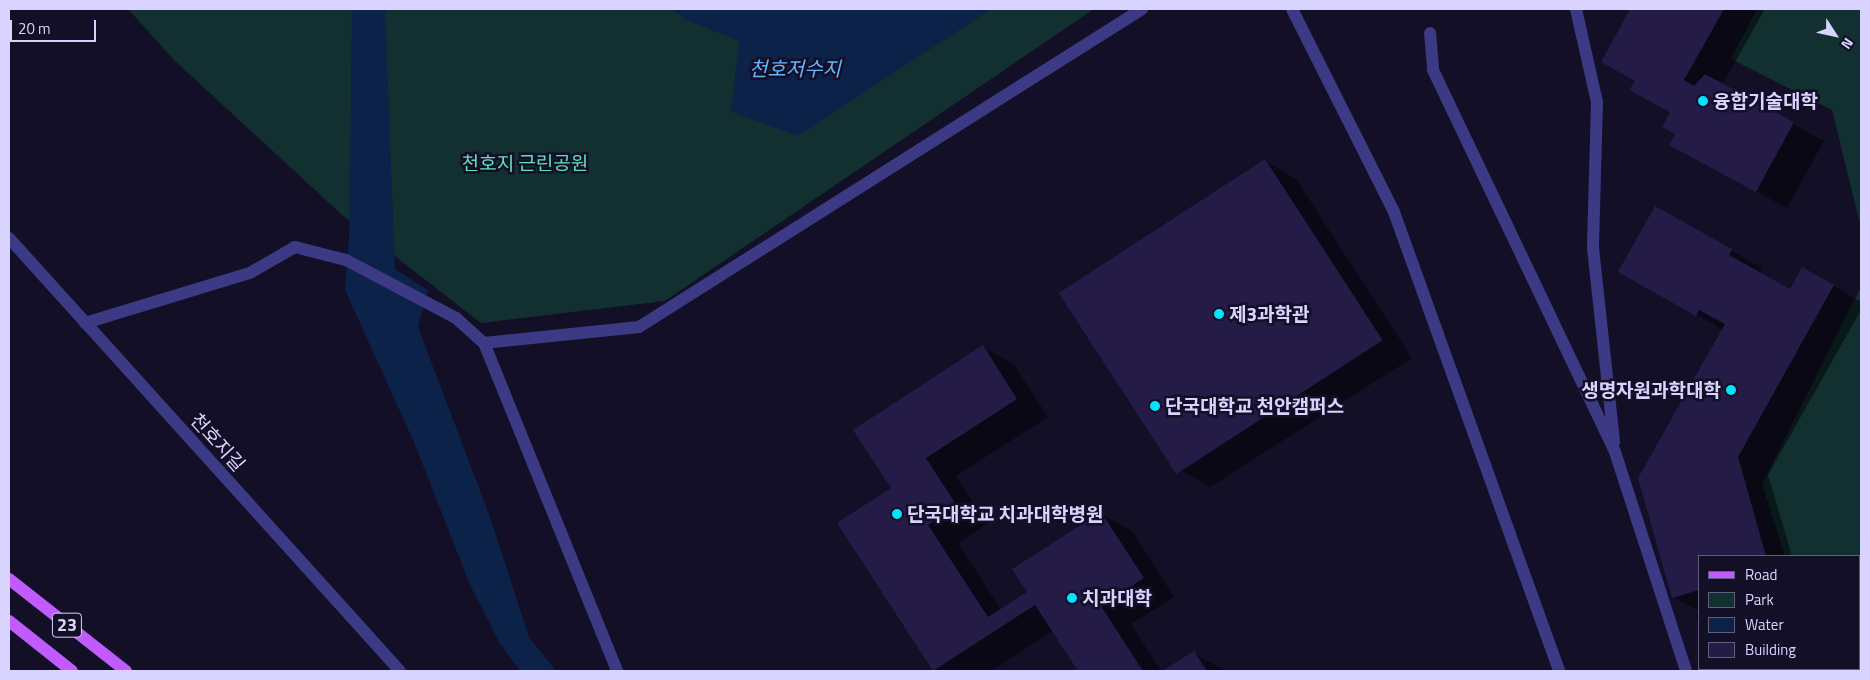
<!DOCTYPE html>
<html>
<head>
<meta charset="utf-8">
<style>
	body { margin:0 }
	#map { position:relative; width:1870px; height:680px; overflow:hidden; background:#130f26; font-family:"Titillium Web","Noto Sans KR",sans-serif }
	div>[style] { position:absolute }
	.green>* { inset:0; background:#12302f }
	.water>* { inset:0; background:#0c2248 }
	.shadow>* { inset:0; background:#0007; transform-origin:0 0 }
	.building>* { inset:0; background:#241b47; transform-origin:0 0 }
	.minor>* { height:12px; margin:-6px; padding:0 6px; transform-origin:6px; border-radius:6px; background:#3d3a85 }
	.major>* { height:12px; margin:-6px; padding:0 6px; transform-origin:6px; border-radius:6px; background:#c25bff }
	.dots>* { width:14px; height:14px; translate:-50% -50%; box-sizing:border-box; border:2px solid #130f26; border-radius:50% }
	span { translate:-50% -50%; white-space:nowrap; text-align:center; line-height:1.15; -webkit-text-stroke:5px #130f26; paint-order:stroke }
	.shield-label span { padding:1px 4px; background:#130f26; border:1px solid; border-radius:4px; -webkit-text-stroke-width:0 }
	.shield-label { font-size:18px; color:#d9d4ff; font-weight:700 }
	.poi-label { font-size:19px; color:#d9d4ff; font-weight:700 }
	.left { translate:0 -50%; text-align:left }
	.right { translate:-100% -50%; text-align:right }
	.park-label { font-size:19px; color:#5fe0c0 }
	.street-label { font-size:19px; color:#d9d4ff }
	.water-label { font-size:20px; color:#62b6ff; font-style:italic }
	.frame { position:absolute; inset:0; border:10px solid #d9d4ff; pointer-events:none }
	.legend { position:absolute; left:1698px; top:555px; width:162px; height:115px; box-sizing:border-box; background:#130f26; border:1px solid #625e7d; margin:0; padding:6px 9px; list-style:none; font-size:15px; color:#d9d4ff }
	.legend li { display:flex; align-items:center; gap:10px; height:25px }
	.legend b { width:25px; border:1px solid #625e7d }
	.north { position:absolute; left:1810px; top:10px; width:50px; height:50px; -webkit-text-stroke:4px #130f26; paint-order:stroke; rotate:125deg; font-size:14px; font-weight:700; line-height:20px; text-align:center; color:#d9d4ff }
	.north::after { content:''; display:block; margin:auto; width:18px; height:22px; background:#d9d4ff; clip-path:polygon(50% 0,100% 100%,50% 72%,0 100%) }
	.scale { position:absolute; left:10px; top:20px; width:86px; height:22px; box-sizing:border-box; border:2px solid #d9d4ff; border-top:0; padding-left:6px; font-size:15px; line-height:18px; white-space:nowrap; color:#d9d4ff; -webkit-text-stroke:4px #130f26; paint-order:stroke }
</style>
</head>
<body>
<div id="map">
	<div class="green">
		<div style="clip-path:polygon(128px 9px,1094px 9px,665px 301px,481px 323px,342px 215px,174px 60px)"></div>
		<div style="clip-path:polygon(1757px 9px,1861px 9px,1861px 228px,1832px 110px,1731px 59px)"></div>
		<div style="clip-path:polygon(1861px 287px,1861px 671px,1822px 671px,1821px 669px,1859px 669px,1859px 556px,1785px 556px,1762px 484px)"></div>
	</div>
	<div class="water">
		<div style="clip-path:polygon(352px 9px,385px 9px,395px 269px,428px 290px,418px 327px,490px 517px,529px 637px,556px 671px,520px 671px,499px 642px,471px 587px,413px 440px,345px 290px,349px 238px)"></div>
		<div style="clip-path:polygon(672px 9px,991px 9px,798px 136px,731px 112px,739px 41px,685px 19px)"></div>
	</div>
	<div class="shadow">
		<div style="clip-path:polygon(1632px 9px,1765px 9px,1722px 85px,1824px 141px,1787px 208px,1702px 162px,1677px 134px,1672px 113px,1636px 81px,1603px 62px)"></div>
		<div style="clip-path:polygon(1265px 161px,1296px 179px,1412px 358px,1210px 487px,1179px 469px)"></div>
		<div style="clip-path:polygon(1656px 208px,1762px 268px,1760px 273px,1790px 290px,1803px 268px,1861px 302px,1861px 310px,1768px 475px,1792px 556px,1699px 556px,1699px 611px,1673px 597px,1723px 330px,1651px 289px)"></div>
		<div style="clip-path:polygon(983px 347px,1014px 365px,1048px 417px,956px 476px,987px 524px,958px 543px,1001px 610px,1028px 592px,1101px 514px,1132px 531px,1174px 597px,1131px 624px,1161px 671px,1079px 671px,1053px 631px,991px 671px,934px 670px,892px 488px)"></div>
		<div style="clip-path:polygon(1699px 615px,1699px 626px,1696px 616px)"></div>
		<div style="clip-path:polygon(1194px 653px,1225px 671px,1165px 671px)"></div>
		<div style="left:1711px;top:669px;width:114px;height:2px"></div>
	</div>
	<div class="building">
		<div style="clip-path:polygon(1630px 9px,1724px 9px,1684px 80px,1694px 86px,1705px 74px,1794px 122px,1756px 192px,1669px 145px,1675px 134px,1662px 127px,1670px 112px,1629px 90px,1635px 81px,1601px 62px)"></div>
		<div style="left:1265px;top:159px;width:216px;height:246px;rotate:57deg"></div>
		<div style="clip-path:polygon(1655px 206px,1732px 249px,1729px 255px,1790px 289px,1802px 267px,1834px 285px,1738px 457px,1766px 556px,1699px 556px,1699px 590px,1672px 598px,1638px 478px,1725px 324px,1699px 310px,1696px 316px,1618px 272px)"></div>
		<div style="clip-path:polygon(983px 345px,1017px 399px,926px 458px,957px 506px,928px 525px,988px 617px,1027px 592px,1012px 569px,1101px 512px,1144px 578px,1101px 606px,1143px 671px,1078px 671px,1035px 605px,933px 671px,837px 523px,891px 488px,853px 430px)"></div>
		<div style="clip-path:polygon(1194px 651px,1207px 671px,1162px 671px)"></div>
		<div style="left:1710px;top:669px;width:89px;height:2px"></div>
	</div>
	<div class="minor">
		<div style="left:1292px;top:9px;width:227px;rotate:63.3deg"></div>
		<div style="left:1394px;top:212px;width:488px;rotate:70.2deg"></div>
		<div style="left:1576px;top:9px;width:95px;rotate:77.3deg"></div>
		<div style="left:1597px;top:102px;width:146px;rotate:91.6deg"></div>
		<div style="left:1593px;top:248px;width:195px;rotate:83.8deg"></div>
		<div style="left:1430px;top:33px;width:37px;rotate:85deg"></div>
		<div style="left:1433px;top:70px;width:423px;rotate:64.5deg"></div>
		<div style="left:1615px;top:452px;width:230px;rotate:72deg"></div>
		<div style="left:9px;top:238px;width:583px;rotate:47.92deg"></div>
		<div style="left:85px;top:323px;width:172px;rotate:-16.9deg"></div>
		<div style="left:250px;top:273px;width:52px;rotate:-30deg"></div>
		<div style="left:295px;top:247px;width:53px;rotate:14.3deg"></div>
		<div style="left:346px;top:260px;width:124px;rotate:27.8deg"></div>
		<div style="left:456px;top:318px;width:38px;rotate:42deg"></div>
		<div style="left:484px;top:343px;width:354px;rotate:67.9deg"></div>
		<div style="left:484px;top:343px;width:156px;rotate:-5.9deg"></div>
		<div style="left:639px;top:327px;width:595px;rotate:-32.3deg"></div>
	</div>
	<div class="major">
		<div style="left:9px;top:579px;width:149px;rotate:38.2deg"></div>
		<div style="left:9px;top:621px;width:80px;rotate:38.4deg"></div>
	</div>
	<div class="dots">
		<div style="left:1703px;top:101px;background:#00e5ff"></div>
		<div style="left:1219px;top:314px;background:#00e5ff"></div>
		<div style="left:1731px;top:390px;background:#00e5ff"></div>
		<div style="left:1155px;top:406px;background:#00e5ff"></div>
		<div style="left:897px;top:514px;background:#00e5ff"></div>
		<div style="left:1072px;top:598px;background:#00e5ff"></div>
	</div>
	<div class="shield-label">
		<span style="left:67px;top:625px">23</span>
	</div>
	<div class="poi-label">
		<span class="left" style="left:1713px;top:101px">융합기술대학</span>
		<span class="left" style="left:1229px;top:314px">제3과학관</span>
		<span class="right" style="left:1721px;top:390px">생명자원과학대학</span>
		<span class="left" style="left:1165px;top:406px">단국대학교 천안캠퍼스</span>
		<span class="left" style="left:907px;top:514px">단국대학교 치과대학병원</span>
		<span class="left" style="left:1082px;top:598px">치과대학</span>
	</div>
	<div class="park-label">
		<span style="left:525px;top:163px">천호지 근린공원</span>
	</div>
	<div class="street-label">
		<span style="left:218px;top:442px;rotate:48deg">천호지길</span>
	</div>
	<div class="water-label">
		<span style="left:795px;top:68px">천호저수지</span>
	</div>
	<div class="frame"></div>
	<ul class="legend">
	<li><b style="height:6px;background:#c25bff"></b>Road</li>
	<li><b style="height:14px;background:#12302f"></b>Park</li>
	<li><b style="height:14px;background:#0c2248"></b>Water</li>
	<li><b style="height:14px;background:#241b47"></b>Building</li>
	</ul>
	<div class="north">N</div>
	<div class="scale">20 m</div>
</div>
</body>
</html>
